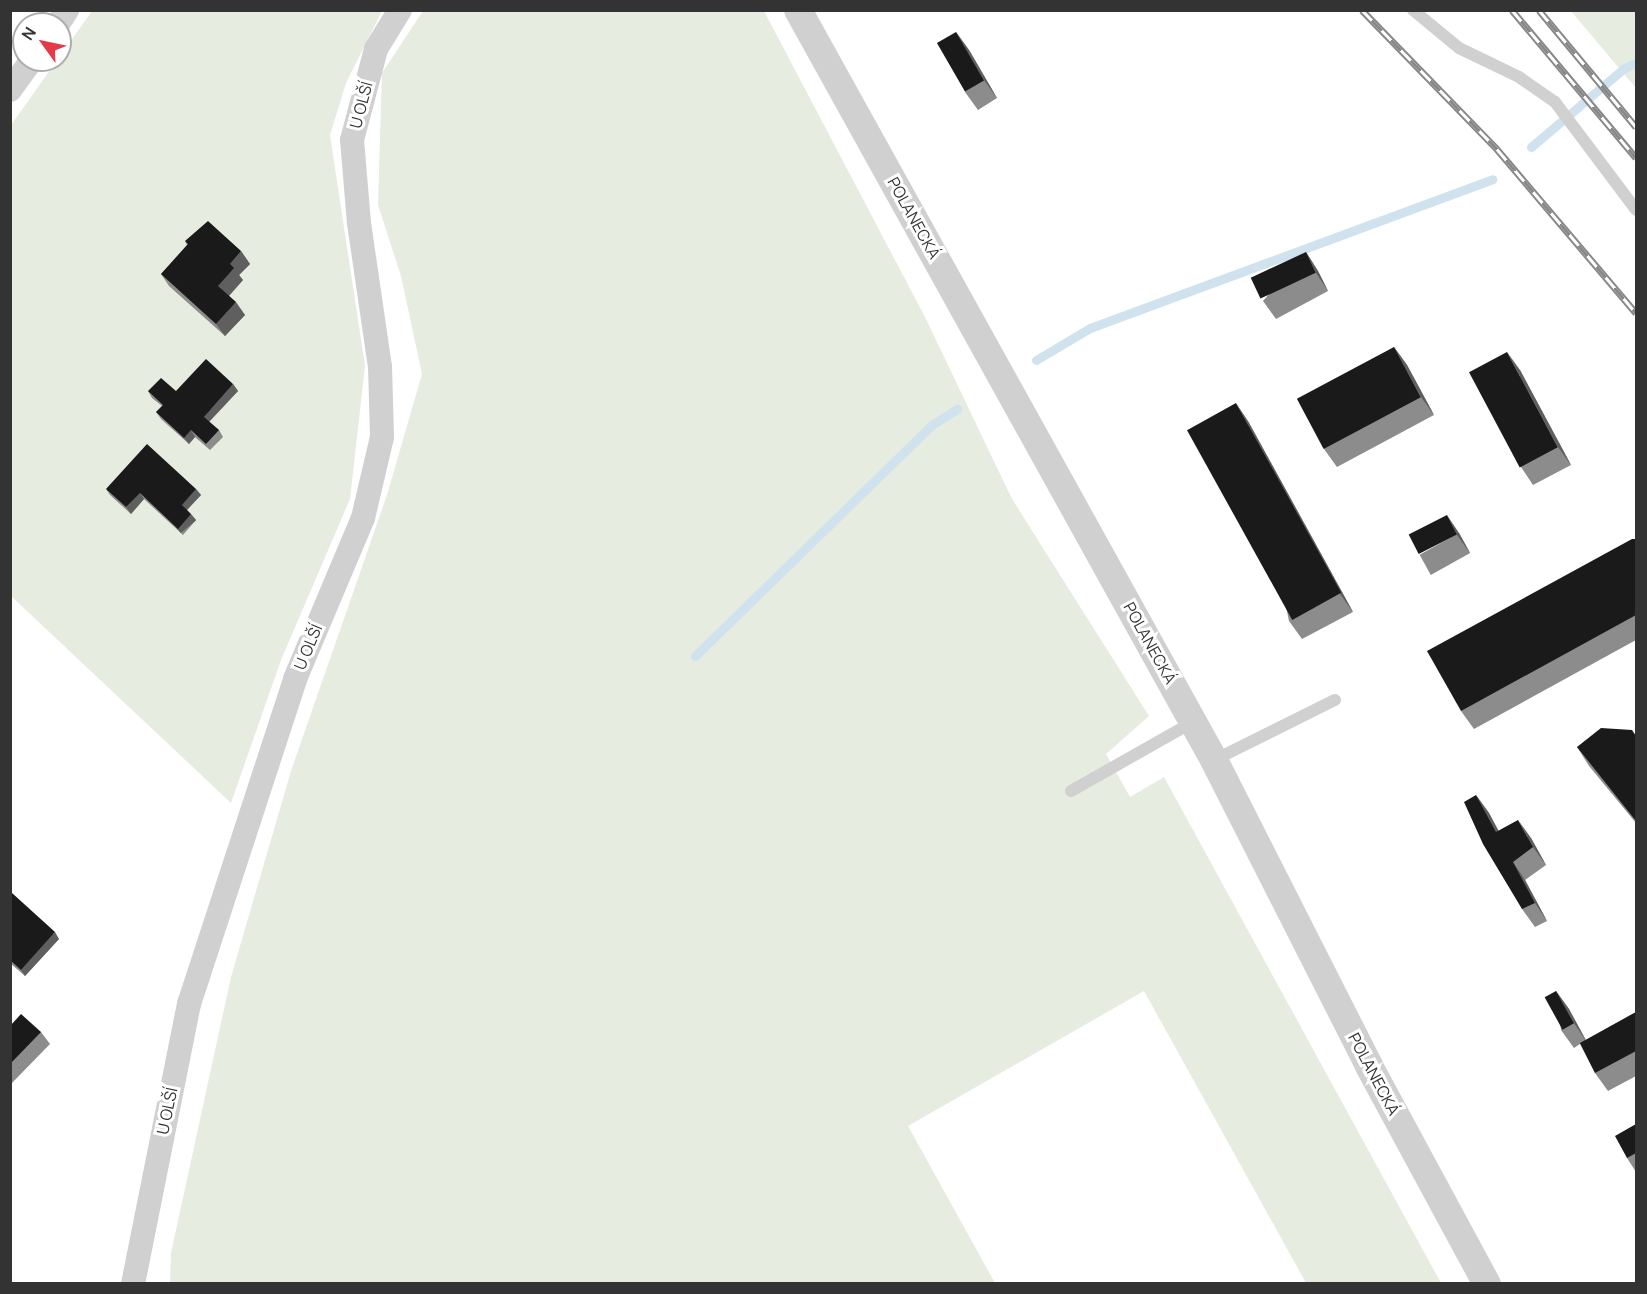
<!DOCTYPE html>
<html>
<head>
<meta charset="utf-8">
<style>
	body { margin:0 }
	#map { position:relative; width:1647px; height:1294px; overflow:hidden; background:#fff; font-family:Manrope,sans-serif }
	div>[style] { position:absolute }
	.green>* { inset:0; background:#e6ecdf }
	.stream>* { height:9px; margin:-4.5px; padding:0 4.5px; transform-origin:4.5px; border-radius:4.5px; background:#cfe2ee }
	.service>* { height:12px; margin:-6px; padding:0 6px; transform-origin:6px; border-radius:6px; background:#d0d0d0 }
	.minor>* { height:24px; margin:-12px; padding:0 12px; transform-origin:12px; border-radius:12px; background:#d0d0d0 }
	.tertiary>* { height:28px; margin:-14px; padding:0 14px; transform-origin:14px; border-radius:14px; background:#d0d0d0 }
	.rail>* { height:7px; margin-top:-3.5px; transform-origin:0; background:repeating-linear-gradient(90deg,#fff 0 14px,#888 0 28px); box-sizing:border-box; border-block:2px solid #888 }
	.wall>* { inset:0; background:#8c8c8c; transform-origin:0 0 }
	.shaded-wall>* { inset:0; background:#5f5f5f; transform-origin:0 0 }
	.building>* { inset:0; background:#1a1a1a; transform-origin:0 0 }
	span { translate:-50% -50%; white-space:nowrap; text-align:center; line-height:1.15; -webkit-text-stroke:6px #fff; paint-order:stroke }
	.street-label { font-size:16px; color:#333 }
	.frame { position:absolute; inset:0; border:12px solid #333; pointer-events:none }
	.north { position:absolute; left:12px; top:12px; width:60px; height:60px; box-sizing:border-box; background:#fff; border:2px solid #adadad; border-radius:50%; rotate:303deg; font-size:16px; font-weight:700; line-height:24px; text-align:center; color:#333 }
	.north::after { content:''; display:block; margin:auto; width:21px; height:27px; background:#e63946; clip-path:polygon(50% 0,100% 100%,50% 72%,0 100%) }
</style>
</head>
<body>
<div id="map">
	<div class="green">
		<div style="clip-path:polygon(92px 11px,382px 11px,346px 83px,330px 135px,365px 366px,350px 499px,281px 660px,231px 803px,11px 596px,11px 125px)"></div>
		<div style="clip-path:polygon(423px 11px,764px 11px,925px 317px,1012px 499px,1149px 716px,1106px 754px,1130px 797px,1164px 777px,1441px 1283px,1306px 1283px,1144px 991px,908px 1126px,995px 1283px,170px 1284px,171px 1253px,231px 977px,291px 771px,387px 495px,422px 374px,401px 276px,378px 205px,382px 73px)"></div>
		<div style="clip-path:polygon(1571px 11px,1636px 11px,1636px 88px,1608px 55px)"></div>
	</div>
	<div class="stream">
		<div style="left:1531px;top:147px;width:122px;rotate:-40.3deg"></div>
		<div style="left:1624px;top:68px;width:13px;rotate:-23deg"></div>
		<div style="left:1036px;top:360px;width:63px;rotate:-30.7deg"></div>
		<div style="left:1090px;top:328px;width:429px;rotate:-20.3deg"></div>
		<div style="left:695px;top:656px;width:331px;rotate:-44.3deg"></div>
		<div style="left:932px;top:425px;width:30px;rotate:-33deg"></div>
	</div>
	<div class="service">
		<div style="left:1413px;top:10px;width:60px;rotate:39.6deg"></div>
		<div style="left:1459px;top:48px;width:67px;rotate:25.8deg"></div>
		<div style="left:1519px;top:77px;width:44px;rotate:34.8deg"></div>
		<div style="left:1555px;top:102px;width:135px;rotate:53.1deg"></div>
		<div style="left:1214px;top:760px;width:135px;rotate:-26.4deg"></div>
		<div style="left:1071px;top:791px;width:140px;rotate:-29.5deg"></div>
	</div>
	<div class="minor">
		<div style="left:58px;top:24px;width:17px;rotate:-57deg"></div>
		<div style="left:10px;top:90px;width:37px;rotate:-54deg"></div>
		<div style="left:133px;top:1284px;width:286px;rotate:-78.7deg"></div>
		<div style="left:189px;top:1004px;width:342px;rotate:-71.9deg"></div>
		<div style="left:295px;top:679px;width:175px;rotate:-67.1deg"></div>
		<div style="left:363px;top:518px;width:83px;rotate:-76.8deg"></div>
		<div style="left:382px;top:437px;width:70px;rotate:-91.6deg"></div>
		<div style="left:380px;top:367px;width:146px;rotate:-98.3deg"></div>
		<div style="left:359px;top:223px;width:83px;rotate:-94.8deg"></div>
		<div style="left:352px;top:140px;width:94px;rotate:-75.2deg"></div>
		<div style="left:376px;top:49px;width:46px;rotate:-58.4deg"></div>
	</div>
	<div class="tertiary">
		<div style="left:798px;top:10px;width:858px;rotate:60.98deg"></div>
		<div style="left:1214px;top:760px;width:343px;rotate:63.1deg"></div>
		<div style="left:1369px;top:1066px;width:248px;rotate:61.6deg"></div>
	</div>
	<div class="rail">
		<div style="left:1362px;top:10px;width:194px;rotate:45.8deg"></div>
		<div style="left:1497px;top:149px;width:215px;rotate:49.7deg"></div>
		<div style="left:1512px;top:10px;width:193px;rotate:50deg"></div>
		<div style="left:1539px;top:10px;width:152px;rotate:50.3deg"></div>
	</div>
	<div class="wall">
		<div style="clip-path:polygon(956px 32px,969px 50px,997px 98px,978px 110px,965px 92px)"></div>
		<div style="clip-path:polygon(185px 241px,241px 251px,250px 264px,239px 275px,243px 280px,229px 296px,245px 315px,225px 336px,169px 286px,161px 274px,187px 245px)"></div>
		<div style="clip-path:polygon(1306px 252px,1318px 271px,1328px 291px,1276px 319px,1263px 301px)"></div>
		<div style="clip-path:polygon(1394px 347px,1407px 365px,1434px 415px,1337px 467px,1324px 449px)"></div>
		<div style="clip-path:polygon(1520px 370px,1571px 465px,1533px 485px,1521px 467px)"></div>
		<div style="clip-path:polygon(233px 384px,238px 391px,209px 422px,219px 430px,223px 437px,210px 450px,195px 437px,189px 444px,161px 419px,156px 412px,162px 406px,152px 398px,148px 391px,176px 391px)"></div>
		<div style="clip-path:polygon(1248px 421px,1353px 612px,1302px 639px,1289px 621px)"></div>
		<div style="clip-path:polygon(106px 489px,196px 489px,201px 495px,187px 510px,196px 520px,183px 535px,144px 499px,131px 514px,110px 495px)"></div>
		<div style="left:1459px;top:533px;width:23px;height:45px;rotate:61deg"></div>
		<div style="clip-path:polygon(1636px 539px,1636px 640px,1474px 729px,1461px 711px)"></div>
		<div style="clip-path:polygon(1636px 736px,1636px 823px,1589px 766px,1577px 747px)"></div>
		<div style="clip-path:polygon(1476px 795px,1489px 813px,1498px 831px,1531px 838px,1546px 865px,1525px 880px,1547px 921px,1535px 927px,1522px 909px)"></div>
		<div style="clip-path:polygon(10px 895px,59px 939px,25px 976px,10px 963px)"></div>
		<div style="clip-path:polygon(1556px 991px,1569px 1009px,1586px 1040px,1636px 1012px,1636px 1076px,1608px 1091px,1595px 1073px,1580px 1044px,1574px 1048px,1561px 1030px)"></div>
		<div style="clip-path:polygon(10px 1026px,41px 1032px,50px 1044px,10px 1085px)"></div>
		<div style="clip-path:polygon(1636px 1124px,1636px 1172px,1627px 1158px)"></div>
	</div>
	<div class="shaded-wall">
		<div style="clip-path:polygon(956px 32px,969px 50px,997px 98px,984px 80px)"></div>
		<div style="clip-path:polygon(241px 251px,250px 264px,239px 275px,243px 280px,227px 298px,218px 286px,230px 264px)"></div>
		<div style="clip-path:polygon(1306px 252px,1318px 271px,1328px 291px,1316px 273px)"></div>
		<div style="clip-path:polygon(236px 302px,245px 315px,225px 336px,216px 324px)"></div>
		<div style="clip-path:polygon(1394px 347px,1407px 365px,1434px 415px,1421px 397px)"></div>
		<div style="clip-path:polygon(1507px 352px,1520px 370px,1571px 465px,1558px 447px)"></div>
		<div style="clip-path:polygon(233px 384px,238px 391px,208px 423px,204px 417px)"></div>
		<div style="clip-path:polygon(1236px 403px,1248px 421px,1353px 612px,1340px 594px)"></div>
		<div style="clip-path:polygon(191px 430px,195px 437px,189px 444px,184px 438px)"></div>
		<div style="clip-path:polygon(196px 489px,201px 495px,186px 511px,182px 505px)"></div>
		<div style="clip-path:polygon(140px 493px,144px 499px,131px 514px,126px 507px)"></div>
		<div style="left:191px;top:514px;width:8px;height:20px;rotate:50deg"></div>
		<div style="clip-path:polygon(1447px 515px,1459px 533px,1470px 553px,1457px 535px)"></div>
		<div style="clip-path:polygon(1476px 795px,1489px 813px,1509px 850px,1496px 832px)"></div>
		<div style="clip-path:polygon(1518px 820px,1531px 838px,1546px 865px,1533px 847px)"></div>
		<div style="clip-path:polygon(1513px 862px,1525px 880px,1547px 921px,1535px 903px)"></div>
		<div style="clip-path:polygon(55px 932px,59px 939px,25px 976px,21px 970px)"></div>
		<div style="clip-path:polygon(1556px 991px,1569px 1009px,1586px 1041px,1574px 1023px)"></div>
	</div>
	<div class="building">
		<div style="left:956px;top:32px;width:56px;height:22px;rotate:60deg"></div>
		<div style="clip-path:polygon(208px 221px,241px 251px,230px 264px,234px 268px,218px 286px,236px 302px,216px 324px,161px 274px,188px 244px,185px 241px)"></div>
		<div style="left:1306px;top:252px;width:23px;height:61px;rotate:65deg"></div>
		<div style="left:1394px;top:347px;width:57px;height:110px;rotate:62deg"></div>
		<div style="left:1507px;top:352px;width:108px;height:43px;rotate:62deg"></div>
		<div style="clip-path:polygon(206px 359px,233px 384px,204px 417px,219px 430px,206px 444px,191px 430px,184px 438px,156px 412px,163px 405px,148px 391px,161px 378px,176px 391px)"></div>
		<div style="left:1236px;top:403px;width:217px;height:56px;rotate:61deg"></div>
		<div style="clip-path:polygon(147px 444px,196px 489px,182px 505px,191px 514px,178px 529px,140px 493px,126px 507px,106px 489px)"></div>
		<div style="left:1447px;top:515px;width:22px;height:43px;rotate:63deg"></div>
		<div style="clip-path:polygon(1632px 539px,1636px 539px,1636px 615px,1461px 711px,1427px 651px)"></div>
		<div style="clip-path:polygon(1601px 728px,1632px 730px,1636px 736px,1636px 821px,1577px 747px)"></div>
		<div style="clip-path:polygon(1476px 795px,1496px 832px,1518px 820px,1533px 847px,1513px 862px,1535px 903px,1522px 909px,1483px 844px,1464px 802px)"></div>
		<div style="clip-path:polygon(12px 893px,55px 932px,21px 970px,10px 960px,10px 895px)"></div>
		<div style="left:1556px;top:991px;width:37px;height:13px;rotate:61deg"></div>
		<div style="clip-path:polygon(1636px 1012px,1636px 1051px,1595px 1073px,1580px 1043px)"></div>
		<div style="clip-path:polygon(21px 1014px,41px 1032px,10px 1064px,10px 1026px)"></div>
		<div style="clip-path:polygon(1636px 1124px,1636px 1153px,1627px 1158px,1615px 1136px)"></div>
	</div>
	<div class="street-label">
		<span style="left:361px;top:105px;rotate:-75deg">U OLŠÍ</span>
		<span style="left:914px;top:218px;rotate:61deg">POLANECKÁ</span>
		<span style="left:1150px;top:643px;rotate:61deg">POLANECKÁ</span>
		<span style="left:308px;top:647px;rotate:-67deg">U OLŠÍ</span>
		<span style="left:1374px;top:1074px;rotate:62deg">POLANECKÁ</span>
		<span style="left:167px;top:1111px;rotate:-78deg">U OLŠÍ</span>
	</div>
	<div class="frame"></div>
	<div class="north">N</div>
</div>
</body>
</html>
